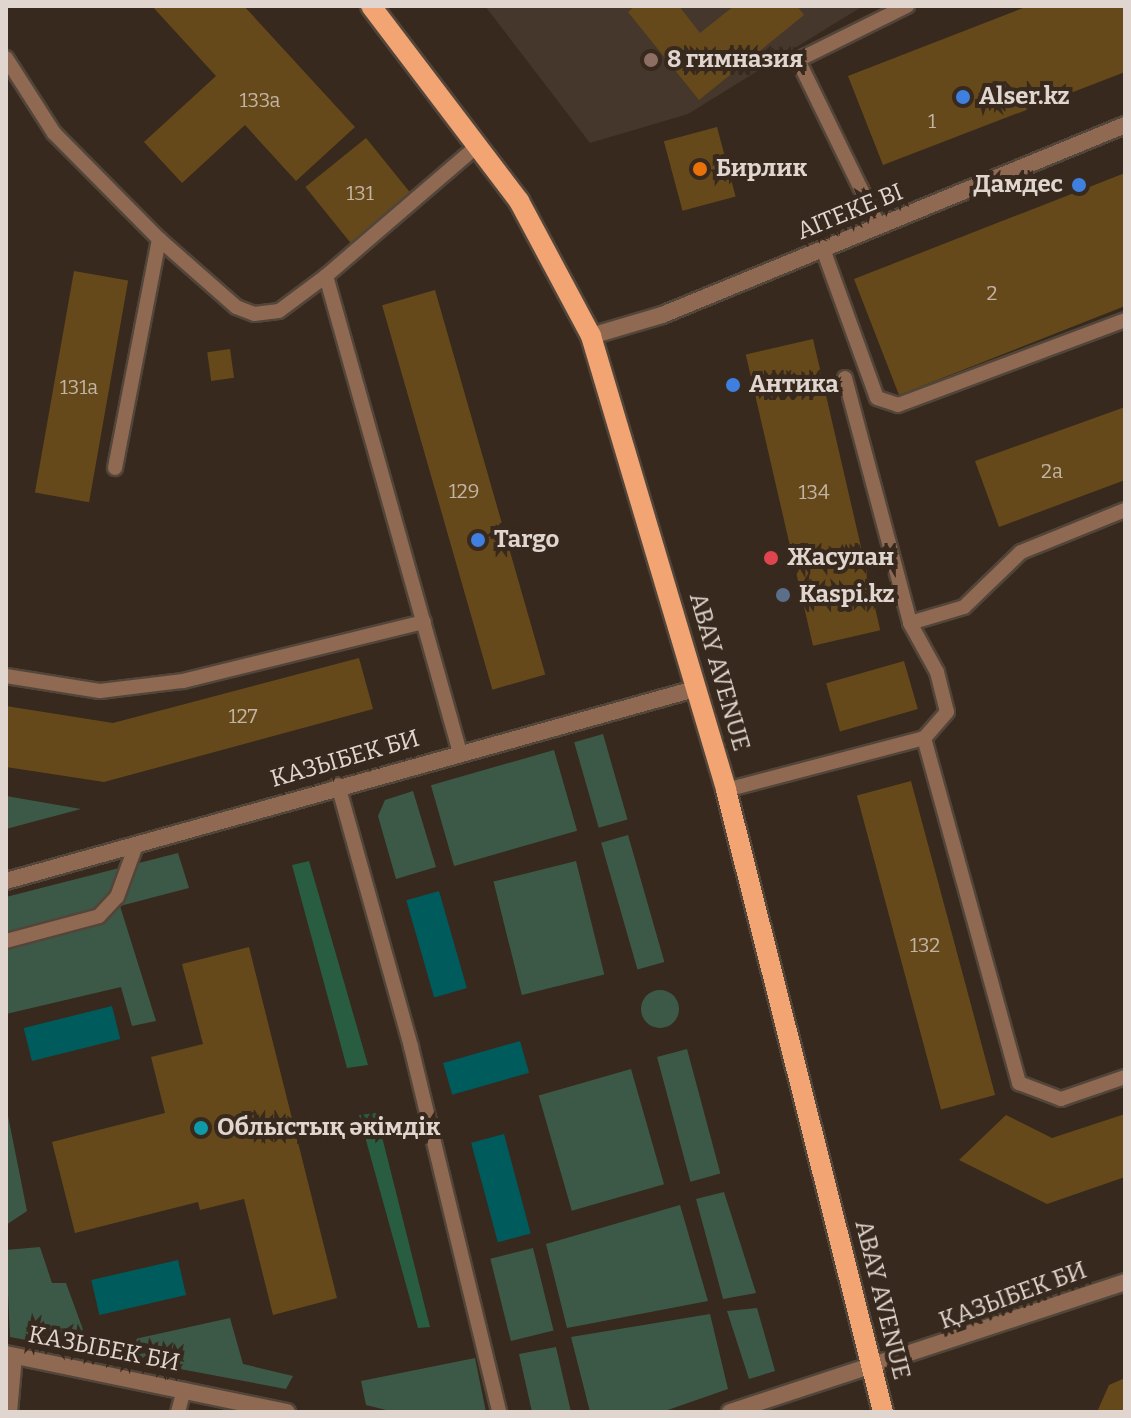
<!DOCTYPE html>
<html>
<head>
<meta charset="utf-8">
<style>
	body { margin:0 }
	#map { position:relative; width:1131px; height:1418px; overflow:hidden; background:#37291d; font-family:Bitter,serif }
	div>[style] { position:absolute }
	.education>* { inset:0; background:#46372c }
	.green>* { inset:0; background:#3c5948; transform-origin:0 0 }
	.round { border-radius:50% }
	.forest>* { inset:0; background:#285d42 }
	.water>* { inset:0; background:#005b5c; transform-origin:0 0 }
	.building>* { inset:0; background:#66491b; transform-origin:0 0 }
	.roads { filter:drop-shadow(2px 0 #524539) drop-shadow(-2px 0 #524539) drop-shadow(0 2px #524539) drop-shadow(0 -2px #524539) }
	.service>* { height:14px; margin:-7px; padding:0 7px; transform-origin:7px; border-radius:7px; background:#8f6952 }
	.tertiary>* { height:16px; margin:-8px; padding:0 8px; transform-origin:8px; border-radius:8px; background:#8f6952 }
	.primary>* { height:20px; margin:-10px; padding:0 10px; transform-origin:10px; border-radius:10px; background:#f3a473 }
	.dots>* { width:22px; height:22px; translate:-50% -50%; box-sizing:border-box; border:4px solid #37291d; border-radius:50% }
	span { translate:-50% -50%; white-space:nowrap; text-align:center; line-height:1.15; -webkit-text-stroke:8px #37291d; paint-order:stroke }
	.number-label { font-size:20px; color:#c2b3a2 }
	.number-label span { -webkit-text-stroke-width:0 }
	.poi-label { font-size:24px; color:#e0d6cf; font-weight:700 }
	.left { translate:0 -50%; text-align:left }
	.right { translate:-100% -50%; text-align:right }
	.street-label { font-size:24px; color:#e0d6cf }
	.frame { position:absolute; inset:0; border:8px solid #e0d6cf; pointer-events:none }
</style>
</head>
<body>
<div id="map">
	<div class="education">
		<div style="clip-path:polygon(485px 6px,863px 6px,688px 114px,590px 143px)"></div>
	</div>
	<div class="green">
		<div style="left:603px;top:734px;width:89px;height:30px;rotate:74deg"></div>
		<div style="left:554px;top:750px;width:84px;height:128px;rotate:74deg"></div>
		<div style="clip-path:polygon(413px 791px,436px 867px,396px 879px,378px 816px,385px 800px)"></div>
		<div style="clip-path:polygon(6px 796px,81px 809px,6px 829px)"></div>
		<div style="left:628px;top:835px;width:132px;height:28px;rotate:74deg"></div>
		<div style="clip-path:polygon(178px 853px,189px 888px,120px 906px,156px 1021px,132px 1026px,121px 987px,6px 1014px,6px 897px)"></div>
		<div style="left:576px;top:861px;width:117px;height:85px;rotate:76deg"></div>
		<div class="round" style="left:641px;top:990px;width:38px;height:38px"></div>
		<div style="left:687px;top:1049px;width:129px;height:31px;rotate:75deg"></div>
		<div style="left:631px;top:1069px;width:120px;height:96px;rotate:74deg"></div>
		<div style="clip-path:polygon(6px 1106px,27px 1211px,6px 1225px)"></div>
		<div style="clip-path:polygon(724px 1192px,756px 1293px,723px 1299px,696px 1199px)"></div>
		<div style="clip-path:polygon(680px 1205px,708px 1301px,567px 1328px,546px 1244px)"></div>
		<div style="clip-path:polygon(40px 1247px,52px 1283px,66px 1283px,85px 1335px,103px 1346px,230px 1318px,243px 1364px,293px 1376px,286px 1389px,10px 1337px,6px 1250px)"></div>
		<div style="left:533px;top:1248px;width:85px;height:44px;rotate:76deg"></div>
		<div style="clip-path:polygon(757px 1308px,775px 1371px,749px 1379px,727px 1311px)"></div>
		<div style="clip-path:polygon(710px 1314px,728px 1389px,662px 1412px,590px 1412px,571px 1337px)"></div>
		<div style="clip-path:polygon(556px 1347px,571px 1412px,532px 1412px,519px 1354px)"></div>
		<div style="clip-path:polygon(475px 1358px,486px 1412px,394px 1412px,366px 1405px,361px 1381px)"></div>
	</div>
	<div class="forest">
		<div style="clip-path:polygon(309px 861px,368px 1065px,347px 1068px,292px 865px)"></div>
		<div style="clip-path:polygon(376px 1113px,430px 1327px,418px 1328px,359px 1115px)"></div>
	</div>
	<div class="water">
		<div style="left:439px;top:891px;width:101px;height:34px;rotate:74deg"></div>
		<div style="left:112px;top:1006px;width:34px;height:91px;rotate:76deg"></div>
		<div style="left:520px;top:1041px;width:33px;height:80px;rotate:74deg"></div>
		<div style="left:504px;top:1134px;width:103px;height:34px;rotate:75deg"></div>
		<div style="left:178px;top:1260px;width:36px;height:89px;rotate:77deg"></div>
	</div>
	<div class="building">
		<div style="clip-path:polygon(152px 6px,244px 6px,355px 127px,296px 181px,245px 125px,182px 183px,144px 142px,216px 76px)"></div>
		<div style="clip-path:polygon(635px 6px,679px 6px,700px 33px,734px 6px,797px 6px,804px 15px,699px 100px,628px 12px)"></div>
		<div style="clip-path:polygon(1028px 6px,1125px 6px,1125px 72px,883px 165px,848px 76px)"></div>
		<div style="left:717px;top:127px;width:72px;height:55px;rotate:75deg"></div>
		<div style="left:366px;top:138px;width:80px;height:78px;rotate:51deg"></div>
		<div style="clip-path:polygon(1125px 173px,1125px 306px,899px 395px,854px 279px)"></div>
		<div style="left:74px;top:271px;width:55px;height:225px;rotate:10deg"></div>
		<div style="left:435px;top:290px;width:400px;height:55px;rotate:74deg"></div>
		<div style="left:813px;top:339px;width:299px;height:69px;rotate:77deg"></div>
		<div style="left:230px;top:349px;width:29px;height:23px;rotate:82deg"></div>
		<div style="clip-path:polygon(1125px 407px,1125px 480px,999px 527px,975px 461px)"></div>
		<div style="clip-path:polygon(359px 658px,373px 709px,104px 782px,6px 767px,6px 706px,113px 723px)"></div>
		<div style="left:904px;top:661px;width:50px;height:81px;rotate:74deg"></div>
		<div style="left:911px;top:781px;width:325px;height:56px;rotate:75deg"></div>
		<div style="clip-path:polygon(249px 947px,337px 1298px,273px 1315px,244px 1199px,200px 1210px,198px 1202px,75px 1233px,52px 1142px,165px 1113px,151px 1057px,203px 1044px,182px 964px)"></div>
		<div style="clip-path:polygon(1125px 1114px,1125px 1177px,1047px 1204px,959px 1160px,1006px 1115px,1052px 1138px)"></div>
		<div style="clip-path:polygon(1125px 1378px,1125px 1412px,1097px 1412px,1109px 1385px)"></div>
	</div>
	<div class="roads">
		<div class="service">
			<div style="left:6px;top:58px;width:89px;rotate:57.4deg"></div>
			<div style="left:54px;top:133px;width:149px;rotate:45.3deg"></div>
			<div style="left:159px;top:239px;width:103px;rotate:41.4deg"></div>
			<div style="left:236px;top:307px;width:19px;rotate:21deg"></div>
			<div style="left:254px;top:314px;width:25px;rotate:-7deg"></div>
			<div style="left:279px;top:311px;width:59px;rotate:-36.7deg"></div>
			<div style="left:326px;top:276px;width:199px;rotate:-40.7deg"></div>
			<div style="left:879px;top:226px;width:185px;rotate:-116deg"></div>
			<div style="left:798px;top:60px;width:122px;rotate:-26.4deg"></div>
			<div style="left:823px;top:249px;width:158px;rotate:70.1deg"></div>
			<div style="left:877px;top:398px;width:22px;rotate:18deg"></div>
			<div style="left:898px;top:405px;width:242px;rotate:-20.5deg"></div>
			<div style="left:326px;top:276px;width:495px;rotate:74.3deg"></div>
			<div style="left:845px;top:378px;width:253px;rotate:75.1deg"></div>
			<div style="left:910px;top:623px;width:56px;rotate:61.1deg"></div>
			<div style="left:937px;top:672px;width:41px;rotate:76deg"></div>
			<div style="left:947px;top:712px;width:35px;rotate:131deg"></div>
			<div style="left:924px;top:738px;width:358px;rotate:74.6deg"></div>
			<div style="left:1019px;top:1083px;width:45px;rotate:20.9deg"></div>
			<div style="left:1061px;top:1099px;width:68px;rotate:-19deg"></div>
			<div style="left:115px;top:468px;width:233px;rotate:-79.1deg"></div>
			<div style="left:910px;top:623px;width:56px;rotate:-16.5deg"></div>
			<div style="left:964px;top:607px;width:79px;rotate:-44deg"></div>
			<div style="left:1021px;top:552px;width:112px;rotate:-22deg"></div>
			<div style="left:6px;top:676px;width:95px;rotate:9.1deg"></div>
			<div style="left:100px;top:691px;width:84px;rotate:-6.9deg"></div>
			<div style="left:183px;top:681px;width:248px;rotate:-13.8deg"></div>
			<div style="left:338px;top:785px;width:272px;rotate:74.4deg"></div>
			<div style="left:411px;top:1047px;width:375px;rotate:76.4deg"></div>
			<div style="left:726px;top:790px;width:205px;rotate:-14.7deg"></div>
			<div style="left:6px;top:941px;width:96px;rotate:-15deg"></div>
			<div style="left:99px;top:916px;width:26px;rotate:-47deg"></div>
			<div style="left:117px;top:897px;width:55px;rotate:-69.9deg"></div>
			<div style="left:10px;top:1412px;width:56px;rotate:-84.9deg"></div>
			<div style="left:178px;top:1412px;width:23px;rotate:-75deg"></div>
		</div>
		<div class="tertiary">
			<div style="left:591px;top:336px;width:74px;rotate:-16.5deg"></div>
			<div style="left:662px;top:315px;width:500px;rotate:-22.31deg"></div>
			<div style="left:6px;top:881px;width:718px;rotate:-15.58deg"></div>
			<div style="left:6px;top:1354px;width:287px;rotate:11.7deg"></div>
			<div style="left:730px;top:1412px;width:416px;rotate:-18.2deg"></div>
		</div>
		<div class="primary">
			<div style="left:371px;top:6px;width:245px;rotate:52.8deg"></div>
			<div style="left:519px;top:201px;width:153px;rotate:61.9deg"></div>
			<div style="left:591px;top:336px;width:474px;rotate:73.4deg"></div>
			<div style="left:726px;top:790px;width:642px;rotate:75.83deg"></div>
		</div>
	</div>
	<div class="dots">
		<div style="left:651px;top:60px;background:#8d6e63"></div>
		<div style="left:963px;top:97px;background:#3f7fe0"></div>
		<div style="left:700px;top:169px;background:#e8710a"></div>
		<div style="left:1079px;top:185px;background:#3f7fe0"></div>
		<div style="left:733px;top:385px;background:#3f7fe0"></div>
		<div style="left:478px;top:540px;background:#3f7fe0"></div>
		<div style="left:771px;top:558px;background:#e0444e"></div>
		<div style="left:783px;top:595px;background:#5c6f8a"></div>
		<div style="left:201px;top:1128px;background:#0f9aa8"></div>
	</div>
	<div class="number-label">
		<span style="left:260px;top:100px">133а</span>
		<span style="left:932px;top:121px">1</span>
		<span style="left:360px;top:193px">131</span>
		<span style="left:992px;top:293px">2</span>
		<span style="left:79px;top:387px">131а</span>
		<span style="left:1052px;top:471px">2а</span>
		<span style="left:464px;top:491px">129</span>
		<span style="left:814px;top:492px">134</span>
		<span style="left:243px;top:716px">127</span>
		<span style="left:925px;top:945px">132</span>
	</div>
	<div class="poi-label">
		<span class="left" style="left:667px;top:60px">8 гимназия</span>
		<span class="left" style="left:979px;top:97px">Alser.kz</span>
		<span class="left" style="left:716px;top:169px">Бирлик</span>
		<span class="right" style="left:1063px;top:185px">Дамдес</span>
		<span class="left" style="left:749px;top:385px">Антика</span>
		<span class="left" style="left:494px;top:540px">Targo</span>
		<span class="left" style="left:787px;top:558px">Жасулан</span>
		<span class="left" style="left:799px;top:595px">Kaspi.kz</span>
		<span class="left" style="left:217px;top:1128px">Облыстық әкімдік</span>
	</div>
	<div class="street-label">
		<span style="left:850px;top:212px;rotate:-22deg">AITEKE BI</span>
		<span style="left:719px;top:672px;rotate:74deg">ABAY AVENUE</span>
		<span style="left:345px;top:759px;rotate:-16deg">КАЗЫБЕК БИ</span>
		<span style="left:1013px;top:1296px;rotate:-20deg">ҚАЗЫБЕК БИ</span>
		<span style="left:882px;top:1300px;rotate:76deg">ABAY AVENUE</span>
		<span style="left:104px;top:1349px;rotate:11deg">КАЗЫБЕК БИ</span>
	</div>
	<div class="frame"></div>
</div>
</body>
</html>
